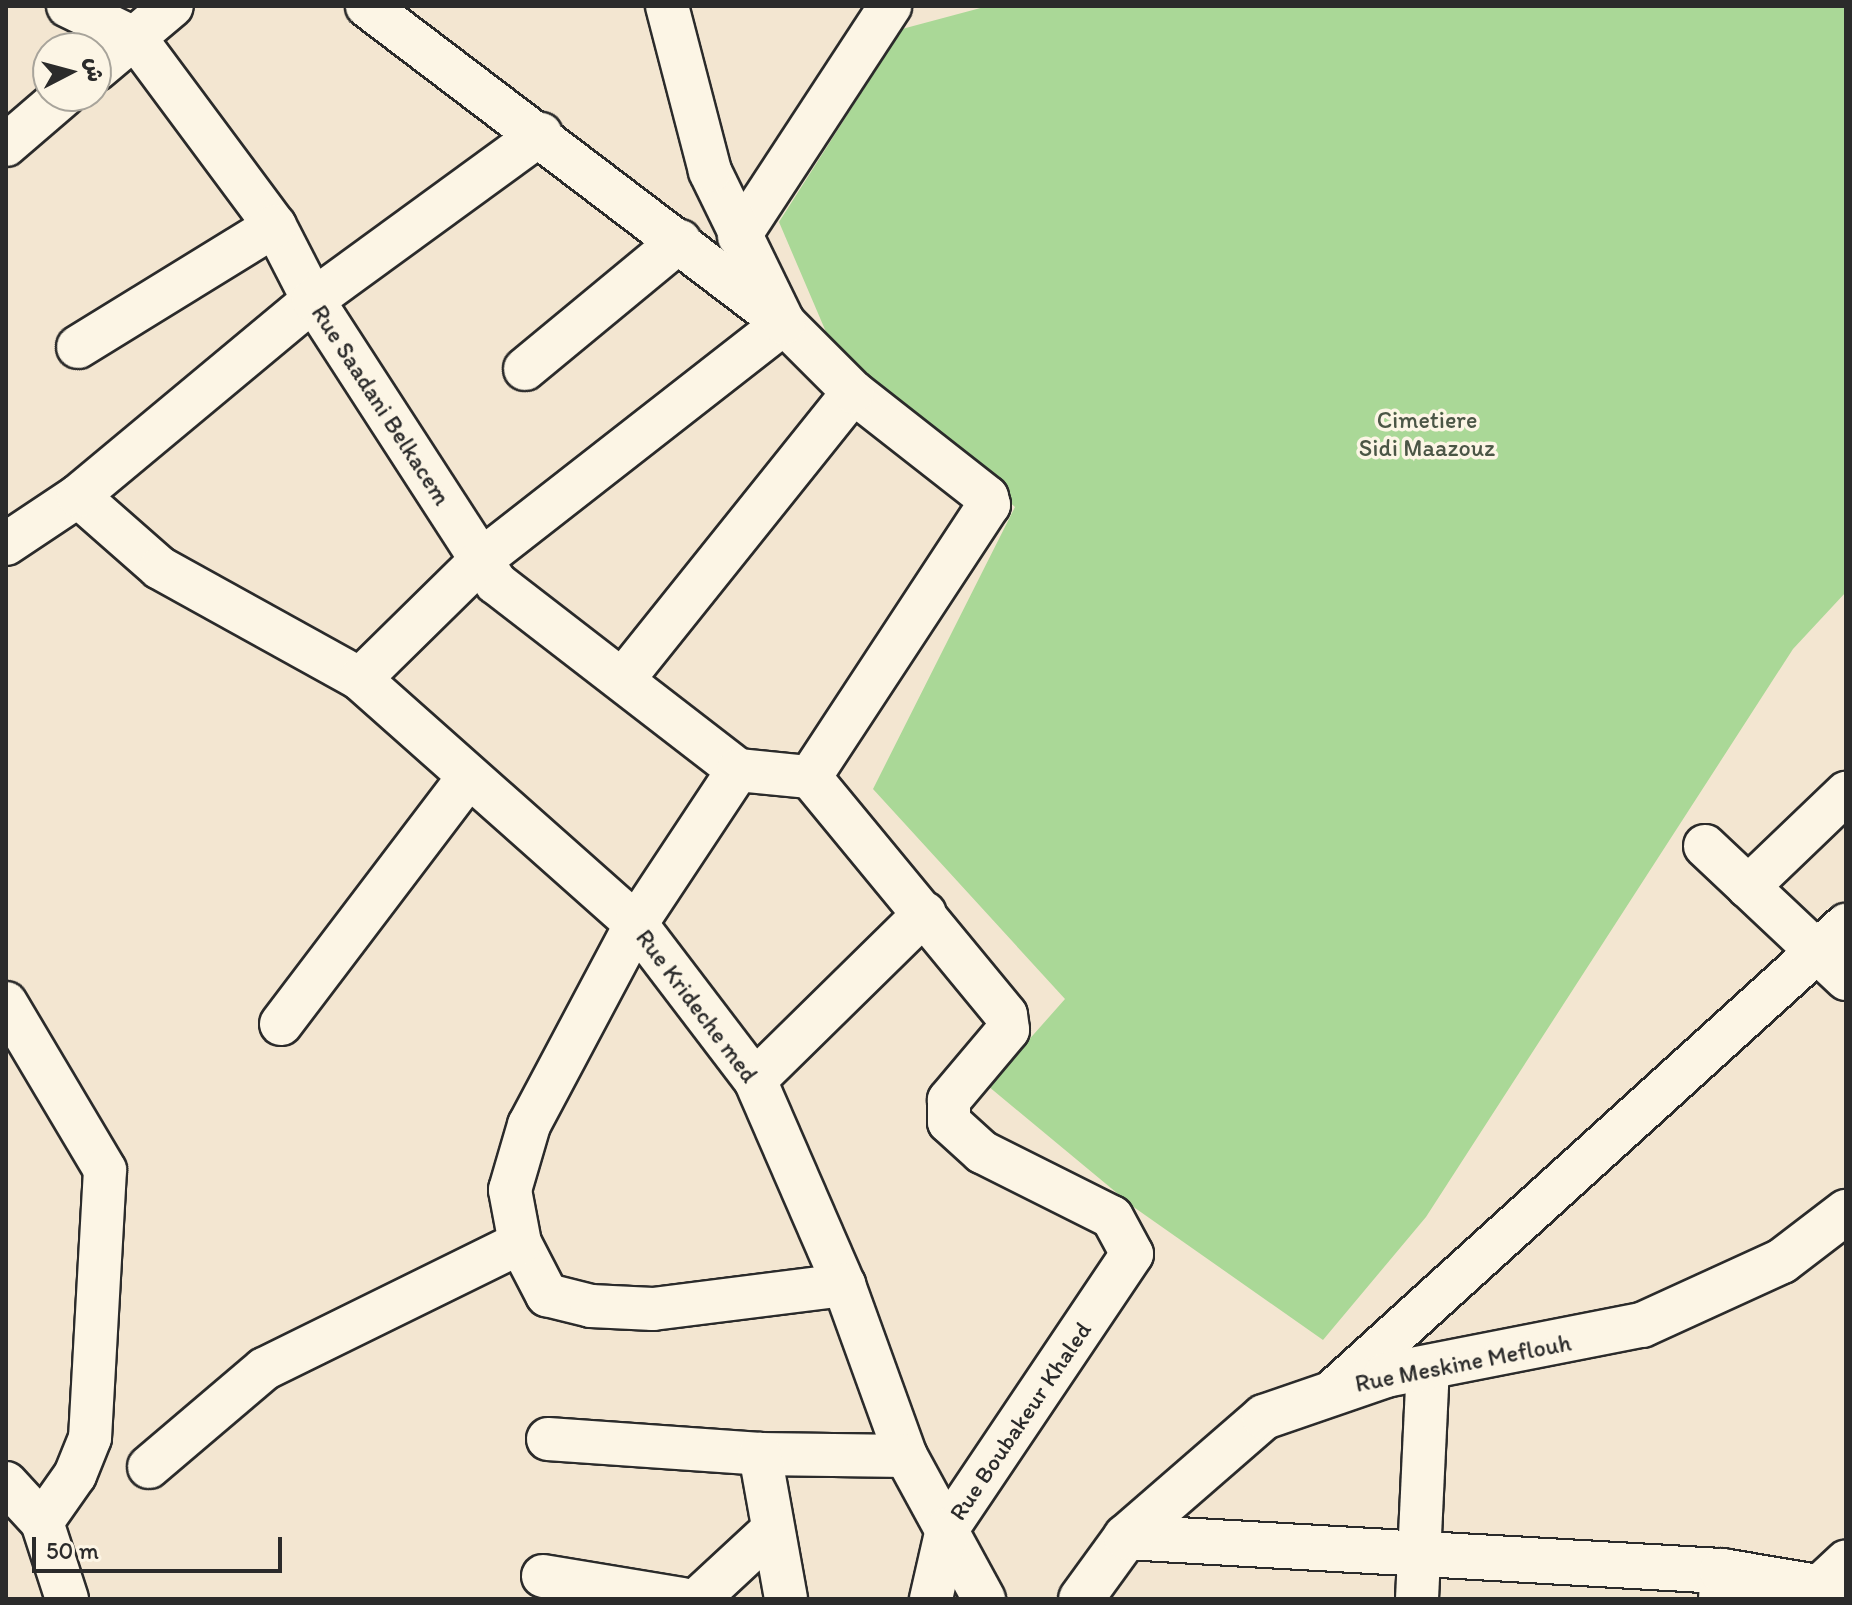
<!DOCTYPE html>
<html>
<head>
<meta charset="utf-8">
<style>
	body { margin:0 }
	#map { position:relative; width:1852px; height:1605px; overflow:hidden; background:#f3e6d1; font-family:Itim,"Playpen Sans Arabic",sans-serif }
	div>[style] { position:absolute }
	.green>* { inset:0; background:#aad897 }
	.roads { filter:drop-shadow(2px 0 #2b2b2b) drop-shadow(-2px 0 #2b2b2b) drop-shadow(0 2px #2b2b2b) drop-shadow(0 -2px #2b2b2b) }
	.minor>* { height:42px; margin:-21px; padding:0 21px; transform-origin:21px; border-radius:21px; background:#fcf5e5 }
	.major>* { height:44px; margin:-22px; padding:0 22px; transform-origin:22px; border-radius:22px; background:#fcf5e5 }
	span { translate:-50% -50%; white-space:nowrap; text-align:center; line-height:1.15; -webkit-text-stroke:7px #fcf5e5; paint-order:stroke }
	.street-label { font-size:24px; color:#2b2b2b }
	.park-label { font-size:24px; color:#4b5646 }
	.frame { position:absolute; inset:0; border:8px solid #2b2b2b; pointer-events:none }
	.north { position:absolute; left:32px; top:32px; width:80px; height:80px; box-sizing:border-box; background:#fcf5e5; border:2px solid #a8a49b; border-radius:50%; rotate:84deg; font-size:22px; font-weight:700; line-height:32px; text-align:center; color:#2b2b2b }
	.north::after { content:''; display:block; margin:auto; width:28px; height:36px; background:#2b2b2b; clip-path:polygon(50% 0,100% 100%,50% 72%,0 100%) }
	.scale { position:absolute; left:32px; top:1537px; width:250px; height:36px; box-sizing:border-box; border:4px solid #2b2b2b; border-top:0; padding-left:10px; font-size:24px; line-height:28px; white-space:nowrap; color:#2b2b2b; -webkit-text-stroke:6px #fcf5e5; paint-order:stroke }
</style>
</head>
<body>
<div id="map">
	<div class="green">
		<div style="clip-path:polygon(988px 6px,1846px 6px,1846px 592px,1793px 649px,1426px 1217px,1323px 1340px,1135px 1208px,988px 1086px,1065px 999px,873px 789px,1015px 507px,829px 339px,779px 222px,902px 29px)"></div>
	</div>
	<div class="roads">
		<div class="minor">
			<div style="left:68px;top:6px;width:76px;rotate:25.9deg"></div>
			<div style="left:136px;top:39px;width:233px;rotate:53.4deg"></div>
			<div style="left:275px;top:226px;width:83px;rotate:62.8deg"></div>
			<div style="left:313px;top:300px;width:337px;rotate:57.1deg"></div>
			<div style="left:496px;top:583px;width:306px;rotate:37.7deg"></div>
			<div style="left:96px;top:70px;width:99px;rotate:-40.1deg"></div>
			<div style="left:6px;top:145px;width:75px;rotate:-40.7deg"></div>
			<div style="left:739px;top:237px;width:276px;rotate:-56.8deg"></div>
			<div style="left:78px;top:347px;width:231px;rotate:-31.6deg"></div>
			<div style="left:525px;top:369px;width:201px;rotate:-39.6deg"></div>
			<div style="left:78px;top:496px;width:109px;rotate:41.3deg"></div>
			<div style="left:160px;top:568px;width:229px;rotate:29deg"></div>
			<div style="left:360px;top:679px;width:369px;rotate:41.6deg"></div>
			<div style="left:636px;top:924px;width:196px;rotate:52.7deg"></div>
			<div style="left:755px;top:1080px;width:223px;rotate:66.5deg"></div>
			<div style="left:844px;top:1285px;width:182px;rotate:70.1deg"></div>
			<div style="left:906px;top:1456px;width:163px;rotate:61.4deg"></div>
			<div style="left:6px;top:544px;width:87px;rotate:-33.7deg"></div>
			<div style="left:78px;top:496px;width:306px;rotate:-39.8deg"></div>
			<div style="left:313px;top:300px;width:282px;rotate:-36.1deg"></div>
			<div style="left:625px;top:677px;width:365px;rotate:-51.3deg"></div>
			<div style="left:360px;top:679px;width:170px;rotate:-44.5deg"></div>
			<div style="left:481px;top:560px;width:385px;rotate:-38deg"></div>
			<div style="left:784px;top:323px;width:169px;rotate:-116deg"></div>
			<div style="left:710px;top:171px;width:171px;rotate:-104.6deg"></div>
			<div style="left:810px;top:777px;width:308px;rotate:50.5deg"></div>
			<div style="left:1006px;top:1015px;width:15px;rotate:82deg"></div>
			<div style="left:1008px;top:1030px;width:92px;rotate:130.1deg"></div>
			<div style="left:949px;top:1100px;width:22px;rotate:90deg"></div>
			<div style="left:949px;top:1122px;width:45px;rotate:42.3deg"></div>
			<div style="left:982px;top:1152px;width:145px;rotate:26.6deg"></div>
			<div style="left:1112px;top:1217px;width:42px;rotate:61.6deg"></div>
			<div style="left:1132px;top:1254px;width:331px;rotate:123.9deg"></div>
			<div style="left:947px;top:1529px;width:72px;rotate:102.9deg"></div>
			<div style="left:1705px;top:846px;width:194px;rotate:43.3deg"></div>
			<div style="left:1748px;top:887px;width:136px;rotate:-43.8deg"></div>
			<div style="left:6px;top:1003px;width:194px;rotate:59.3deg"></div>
			<div style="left:105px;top:1170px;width:268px;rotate:93.2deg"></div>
			<div style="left:90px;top:1438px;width:40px;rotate:112deg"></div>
			<div style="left:75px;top:1475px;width:57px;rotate:125.1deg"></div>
			<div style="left:281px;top:1024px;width:308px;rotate:-52.8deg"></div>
			<div style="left:755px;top:1080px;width:238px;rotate:-44.5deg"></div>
			<div style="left:520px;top:1243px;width:59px;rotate:62.6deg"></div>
			<div style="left:547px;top:1295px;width:45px;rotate:14deg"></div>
			<div style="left:591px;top:1306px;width:62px;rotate:2.8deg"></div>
			<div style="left:653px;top:1309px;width:193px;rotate:-7.2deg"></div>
			<div style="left:1334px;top:1390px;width:692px;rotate:-42.25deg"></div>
			<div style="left:548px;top:1439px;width:213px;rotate:4deg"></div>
			<div style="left:760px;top:1454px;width:146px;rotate:0.8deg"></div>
			<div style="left:760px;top:1454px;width:147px;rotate:79.8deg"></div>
			<div style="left:149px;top:1467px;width:151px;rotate:-40.4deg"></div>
			<div style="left:264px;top:1369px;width:285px;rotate:-26.2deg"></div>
			<div style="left:520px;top:1243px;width:54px;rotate:-100.7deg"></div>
			<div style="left:510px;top:1190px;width:68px;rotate:-73.7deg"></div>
			<div style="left:529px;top:1125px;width:228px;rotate:-62deg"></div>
			<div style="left:636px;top:924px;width:185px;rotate:-56.5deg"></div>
			<div style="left:738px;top:770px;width:72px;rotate:5.6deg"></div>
			<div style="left:810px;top:777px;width:326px;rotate:-56.7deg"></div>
			<div style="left:989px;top:505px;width:8px;rotate:-104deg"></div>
			<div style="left:987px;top:497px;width:170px;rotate:-141.9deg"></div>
			<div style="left:853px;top:392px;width:98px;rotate:-135deg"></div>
			<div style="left:784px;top:323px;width:524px;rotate:-142.76deg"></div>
			<div style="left:6px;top:1483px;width:53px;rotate:47.3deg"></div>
			<div style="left:42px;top:1522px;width:81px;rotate:72deg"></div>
			<div style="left:543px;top:1576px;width:141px;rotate:9.4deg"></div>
			<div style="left:1822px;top:1584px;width:33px;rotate:-43deg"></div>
			<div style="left:698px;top:1599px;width:98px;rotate:-42.9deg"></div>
			<div style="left:1417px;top:1599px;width:232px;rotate:-87.3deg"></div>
			<div style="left:1720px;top:1599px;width:28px;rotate:-86deg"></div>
		</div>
		<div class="major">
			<div style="left:1126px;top:1537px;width:597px;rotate:3.27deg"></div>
			<div style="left:1722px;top:1571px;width:126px;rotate:9.6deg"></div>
			<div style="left:1081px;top:1599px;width:77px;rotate:-54deg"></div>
			<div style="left:1126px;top:1537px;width:183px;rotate:-41deg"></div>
			<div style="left:1264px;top:1417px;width:129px;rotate:-19deg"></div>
			<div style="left:1386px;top:1375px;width:261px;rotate:-11.1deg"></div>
			<div style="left:1642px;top:1325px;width:154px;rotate:-24.6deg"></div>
			<div style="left:1782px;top:1261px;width:81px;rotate:-37.4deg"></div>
		</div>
	</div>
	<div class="street-label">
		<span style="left:381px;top:405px;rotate:57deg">Rue Saadani Belkacem</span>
		<span style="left:697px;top:1006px;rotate:53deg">Rue Krideche med</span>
		<span style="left:1463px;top:1363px;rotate:-11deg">Rue Meskine Meflouh</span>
		<span style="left:1020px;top:1421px;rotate:-56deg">Rue Boubakeur Khaled</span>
	</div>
	<div class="park-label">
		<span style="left:1427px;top:434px">Cimetiere<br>Sidi Maazouz</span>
	</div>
	<div class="frame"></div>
	<div class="north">ش</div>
	<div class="scale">50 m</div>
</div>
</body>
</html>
